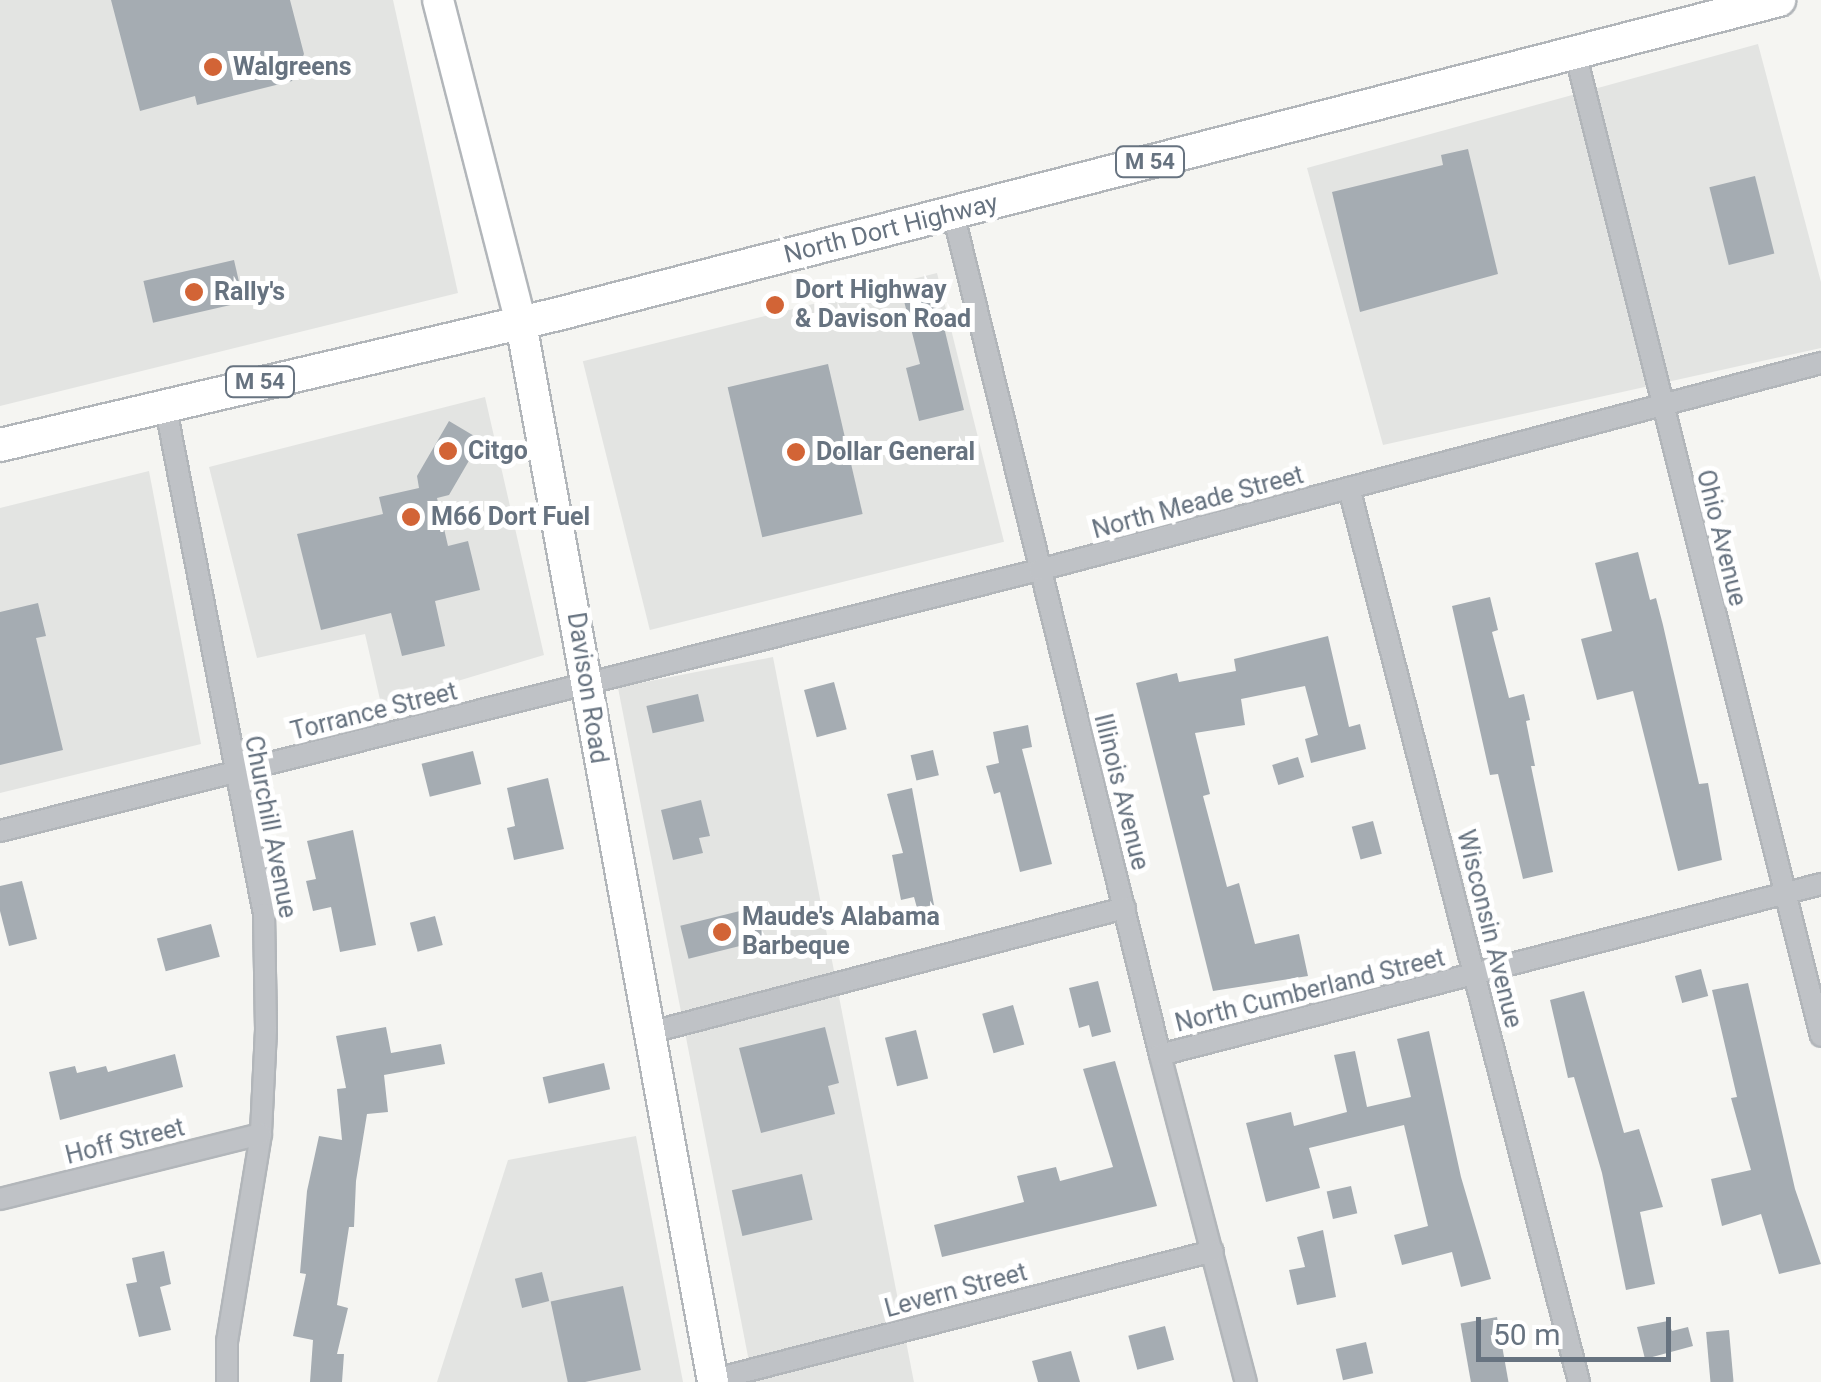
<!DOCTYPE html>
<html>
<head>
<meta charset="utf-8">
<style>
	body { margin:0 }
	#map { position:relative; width:1821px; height:1382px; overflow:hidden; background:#f5f5f2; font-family:Roboto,sans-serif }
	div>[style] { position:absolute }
	.built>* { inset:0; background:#e3e4e2; transform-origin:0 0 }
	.building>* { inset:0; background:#a5acb2; transform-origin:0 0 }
	.roads { filter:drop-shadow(2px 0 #b2b6ba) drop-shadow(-2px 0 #b2b6ba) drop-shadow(0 2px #b2b6ba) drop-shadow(0 -2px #b2b6ba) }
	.minor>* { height:20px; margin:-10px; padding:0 10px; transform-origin:10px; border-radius:10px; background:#bfc2c6 }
	.secondary>* { height:30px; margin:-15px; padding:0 15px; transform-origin:15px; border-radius:15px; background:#fff }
	.primary>* { height:32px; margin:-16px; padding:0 16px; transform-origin:16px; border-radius:16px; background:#fff }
	.dots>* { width:28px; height:28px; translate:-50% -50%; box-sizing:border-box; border:5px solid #fff; border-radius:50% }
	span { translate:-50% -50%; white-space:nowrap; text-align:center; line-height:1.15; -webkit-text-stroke:10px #fff; paint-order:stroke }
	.shield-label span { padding:2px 8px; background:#fff; border:2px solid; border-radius:8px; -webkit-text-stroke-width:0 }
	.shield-label { font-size:22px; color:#677380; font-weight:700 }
	.poi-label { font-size:25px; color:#677380; font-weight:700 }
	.left { translate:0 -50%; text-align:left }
	.street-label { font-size:25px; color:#677380 }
	.scale { position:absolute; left:1476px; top:1317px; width:195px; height:45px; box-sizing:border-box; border:5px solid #677380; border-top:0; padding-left:12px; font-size:30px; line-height:35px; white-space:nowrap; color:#677380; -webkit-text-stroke:8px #fff; paint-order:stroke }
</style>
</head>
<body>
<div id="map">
	<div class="built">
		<div style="clip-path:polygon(0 0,393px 0,458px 293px,0 406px)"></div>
		<div style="clip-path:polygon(1758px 44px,1821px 282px,1821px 348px,1383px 445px,1307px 168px)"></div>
		<div style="left:937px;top:273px;width:277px;height:365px;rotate:76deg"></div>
		<div style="clip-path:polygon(485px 397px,544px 655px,381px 704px,365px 634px,257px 658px,209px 467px)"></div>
		<div style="clip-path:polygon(149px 471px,201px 744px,0 793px,0 508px)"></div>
		<div style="left:773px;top:657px;width:739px;height:158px;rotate:79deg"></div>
		<div style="clip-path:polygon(636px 1136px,683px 1382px,437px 1382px,508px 1160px)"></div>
	</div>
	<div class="building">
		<div style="clip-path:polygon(111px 0,290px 0,304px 54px,292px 81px,197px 105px,195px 96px,140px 111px)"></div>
		<div style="clip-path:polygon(1468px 149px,1498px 274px,1360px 312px,1332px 192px,1443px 165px,1441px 155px)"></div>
		<div style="left:1755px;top:176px;width:80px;height:47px;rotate:76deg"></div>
		<div style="left:234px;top:260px;width:43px;height:93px;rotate:77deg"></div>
		<div style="clip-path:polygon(935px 290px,964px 410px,919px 421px,906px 368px,920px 364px,903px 297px)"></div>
		<div style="left:828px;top:364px;width:154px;height:103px;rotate:77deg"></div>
		<div style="clip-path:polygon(449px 421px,481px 440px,449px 495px,437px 498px,448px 546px,468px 541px,480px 590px,435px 601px,445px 646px,402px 656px,391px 613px,321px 630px,297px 534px,383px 514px,379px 497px,419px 488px,417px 476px)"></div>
		<div style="clip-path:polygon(1638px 552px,1650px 600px,1656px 598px,1663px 625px,1699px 784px,1708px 783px,1722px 860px,1678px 871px,1633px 691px,1597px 700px,1581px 639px,1612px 631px,1595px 563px)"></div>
		<div style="clip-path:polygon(1490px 597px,1498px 630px,1492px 632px,1509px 698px,1524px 694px,1530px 720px,1526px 721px,1535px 766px,1531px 766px,1553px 872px,1523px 879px,1498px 774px,1490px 775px,1452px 606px)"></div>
		<div style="clip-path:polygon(38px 603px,46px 636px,36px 638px,63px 750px,0 765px,0 612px)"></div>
		<div style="clip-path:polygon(1328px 636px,1349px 727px,1360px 724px,1366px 749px,1311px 763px,1305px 739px,1318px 735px,1305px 686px,1241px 699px,1245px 725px,1195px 733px,1210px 794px,1203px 796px,1227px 887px,1239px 883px,1255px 944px,1299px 934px,1308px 976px,1213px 991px,1136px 683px,1177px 673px,1179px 682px,1236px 671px,1234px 659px)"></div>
		<div style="left:834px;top:682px;width:49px;height:31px;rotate:75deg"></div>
		<div style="left:698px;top:694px;width:28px;height:53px;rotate:77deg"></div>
		<div style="clip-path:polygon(1028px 725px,1032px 747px,1022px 749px,1052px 864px,1020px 872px,1000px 792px,994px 794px,986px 766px,999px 763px,993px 732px)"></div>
		<div style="left:933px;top:750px;width:26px;height:23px;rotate:77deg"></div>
		<div style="left:473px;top:751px;width:34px;height:53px;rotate:76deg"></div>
		<div style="left:1298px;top:757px;width:21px;height:27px;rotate:73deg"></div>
		<div style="clip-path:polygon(548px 778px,564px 849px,514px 860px,507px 828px,515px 826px,507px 788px)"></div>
		<div style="clip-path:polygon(912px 788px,934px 905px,917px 908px,914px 897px,901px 900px,892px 855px,903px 853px,887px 794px)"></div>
		<div style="clip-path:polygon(701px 800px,710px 836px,699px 838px,703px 853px,673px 860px,661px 810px)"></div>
		<div style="left:1373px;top:821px;width:34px;height:22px;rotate:75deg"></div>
		<div style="clip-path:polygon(353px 830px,376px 945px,340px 952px,331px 907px,313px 911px,306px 881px,316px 879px,307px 841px)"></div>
		<div style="clip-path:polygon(22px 881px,37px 939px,9px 946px,0 911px,0 886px)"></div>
		<div style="left:756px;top:907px;width:34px;height:78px;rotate:76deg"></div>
		<div style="left:435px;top:916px;width:30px;height:26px;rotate:75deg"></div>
		<div style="left:211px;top:924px;width:34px;height:56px;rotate:75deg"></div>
		<div style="left:1701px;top:969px;width:28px;height:27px;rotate:75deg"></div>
		<div style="clip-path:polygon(1098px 981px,1111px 1032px,1092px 1037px,1089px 1025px,1079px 1028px,1069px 988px)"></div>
		<div style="clip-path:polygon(1748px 983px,1795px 1189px,1821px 1264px,1779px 1274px,1761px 1214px,1722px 1226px,1711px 1179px,1751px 1170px,1731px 1098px,1737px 1097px,1712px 990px)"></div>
		<div style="clip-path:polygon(1584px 991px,1624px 1133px,1639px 1129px,1663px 1207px,1640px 1212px,1655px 1284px,1626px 1290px,1602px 1173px,1574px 1077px,1568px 1078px,1550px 1000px)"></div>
		<div style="left:1013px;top:1005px;width:41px;height:32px;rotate:74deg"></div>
		<div style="clip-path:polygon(386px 1027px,391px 1053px,441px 1044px,445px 1064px,384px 1075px,388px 1112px,367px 1114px,356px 1181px,354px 1227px,349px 1227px,337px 1305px,348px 1308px,337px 1354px,344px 1354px,342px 1382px,310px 1382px,313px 1340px,293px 1336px,306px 1274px,300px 1273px,307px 1191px,319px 1136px,342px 1140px,337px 1089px,346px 1088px,336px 1036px)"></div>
		<div style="clip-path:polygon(825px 1027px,839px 1083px,828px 1086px,835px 1114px,761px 1133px,739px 1048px)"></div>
		<div style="left:916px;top:1030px;width:50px;height:32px;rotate:76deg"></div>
		<div style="clip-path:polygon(1429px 1031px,1461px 1177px,1491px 1279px,1461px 1287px,1452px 1252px,1402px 1265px,1394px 1235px,1428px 1226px,1404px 1125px,1309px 1148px,1320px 1188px,1266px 1202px,1246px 1123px,1291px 1112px,1294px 1126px,1347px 1112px,1334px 1055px,1355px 1051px,1367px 1107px,1411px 1097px,1397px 1039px)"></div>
		<div style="clip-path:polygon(175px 1054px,183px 1087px,60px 1120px,49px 1072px,75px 1066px,77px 1073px,106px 1066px,108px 1072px)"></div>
		<div style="clip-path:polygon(1115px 1061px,1157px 1206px,942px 1257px,934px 1225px,1024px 1202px,1017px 1176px,1056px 1167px,1060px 1181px,1113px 1167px,1083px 1069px)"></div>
		<div style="left:604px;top:1063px;width:27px;height:63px;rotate:77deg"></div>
		<div style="left:802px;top:1174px;width:47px;height:72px;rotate:77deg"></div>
		<div style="left:1351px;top:1186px;width:28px;height:25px;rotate:77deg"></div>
		<div style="clip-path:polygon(1323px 1230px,1336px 1297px,1297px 1305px,1289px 1270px,1305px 1267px,1297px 1237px)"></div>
		<div style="clip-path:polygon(164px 1251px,171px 1284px,160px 1287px,171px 1330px,139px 1337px,126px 1284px,137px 1282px,132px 1258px)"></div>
		<div style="left:542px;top:1272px;width:30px;height:28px;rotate:76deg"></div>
		<div style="left:623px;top:1286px;width:86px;height:74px;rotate:78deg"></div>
		<div style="left:1497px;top:1317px;width:66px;height:37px;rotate:80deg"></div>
		<div style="clip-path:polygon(1668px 1321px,1672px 1331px,1688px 1327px,1693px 1346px,1645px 1359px,1637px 1327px)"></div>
		<div style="left:1165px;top:1326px;width:35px;height:38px;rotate:75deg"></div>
		<div style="left:1729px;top:1330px;width:52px;height:23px;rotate:85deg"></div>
		<div style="left:1366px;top:1342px;width:32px;height:31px;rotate:77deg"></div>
		<div style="clip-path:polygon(1071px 1351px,1080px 1382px,1038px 1382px,1032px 1361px)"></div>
	</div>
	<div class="roads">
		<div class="minor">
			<div style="left:1575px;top:52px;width:1014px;rotate:75.96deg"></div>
			<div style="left:953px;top:213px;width:867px;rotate:76.19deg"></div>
			<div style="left:1160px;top:1055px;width:338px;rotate:75.3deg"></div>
			<div style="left:165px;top:404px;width:520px;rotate:79.01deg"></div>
			<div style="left:264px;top:914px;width:116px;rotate:89deg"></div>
			<div style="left:266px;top:1030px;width:104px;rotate:92.8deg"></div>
			<div style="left:261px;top:1134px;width:210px;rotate:99.3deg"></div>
			<div style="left:227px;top:1341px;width:41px;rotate:90deg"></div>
			<div style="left:1349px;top:488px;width:923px;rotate:75.57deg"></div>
			<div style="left:0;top:831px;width:1071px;rotate:-14.1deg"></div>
			<div style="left:1039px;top:570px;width:809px;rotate:-14.83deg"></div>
			<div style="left:648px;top:1033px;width:493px;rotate:-14.7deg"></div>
			<div style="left:1160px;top:1055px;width:683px;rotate:-14.5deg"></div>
			<div style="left:0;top:1199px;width:269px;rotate:-14deg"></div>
			<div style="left:712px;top:1380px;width:517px;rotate:-14.44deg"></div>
		</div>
		<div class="secondary">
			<div style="left:438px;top:0;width:333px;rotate:75.6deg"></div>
			<div style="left:521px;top:323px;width:1076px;rotate:79.72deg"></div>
		</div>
		<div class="primary">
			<div style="left:0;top:445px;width:573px;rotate:-13.21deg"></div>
			<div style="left:558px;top:314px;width:1261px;rotate:-14.42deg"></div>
		</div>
	</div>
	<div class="dots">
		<div style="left:213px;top:67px;background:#d26436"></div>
		<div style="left:194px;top:292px;background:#d26436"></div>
		<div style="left:775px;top:305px;background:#d26436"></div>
		<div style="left:448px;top:451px;background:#d26436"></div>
		<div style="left:796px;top:452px;background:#d26436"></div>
		<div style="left:411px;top:517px;background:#d26436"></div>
		<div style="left:722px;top:932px;background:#d26436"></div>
	</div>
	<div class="shield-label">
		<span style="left:1150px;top:162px">M 54</span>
		<span style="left:260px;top:382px">M 54</span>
	</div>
	<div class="poi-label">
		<span class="left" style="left:233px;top:67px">Walgreens</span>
		<span class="left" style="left:795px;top:305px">Dort Highway<br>&amp; Davison Road</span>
		<span class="left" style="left:214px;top:292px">Rally's</span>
		<span class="left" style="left:468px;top:451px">Citgo</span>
		<span class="left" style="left:816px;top:452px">Dollar General</span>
		<span class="left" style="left:431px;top:517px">M66 Dort Fuel</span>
		<span class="left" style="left:742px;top:932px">Maude's Alabama<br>Barbeque</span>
	</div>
	<div class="street-label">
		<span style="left:891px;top:229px;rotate:-14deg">North Dort Highway</span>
		<span style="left:1198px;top:503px;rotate:-15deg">North Meade Street</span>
		<span style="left:1721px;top:538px;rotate:76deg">Ohio Avenue</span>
		<span style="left:587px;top:688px;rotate:81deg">Davison Road</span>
		<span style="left:374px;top:712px;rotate:-14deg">Torrance Street</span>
		<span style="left:1121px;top:792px;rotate:76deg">Illinois Avenue</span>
		<span style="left:270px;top:827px;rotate:79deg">Churchill Avenue</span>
		<span style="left:1489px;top:929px;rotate:76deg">Wisconsin Avenue</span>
		<span style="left:1310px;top:991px;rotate:-14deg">North Cumberland Street</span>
		<span style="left:125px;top:1142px;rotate:-14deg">Hoff Street</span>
		<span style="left:956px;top:1291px;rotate:-15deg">Levern Street</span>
	</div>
	<div class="scale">50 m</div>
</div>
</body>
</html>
